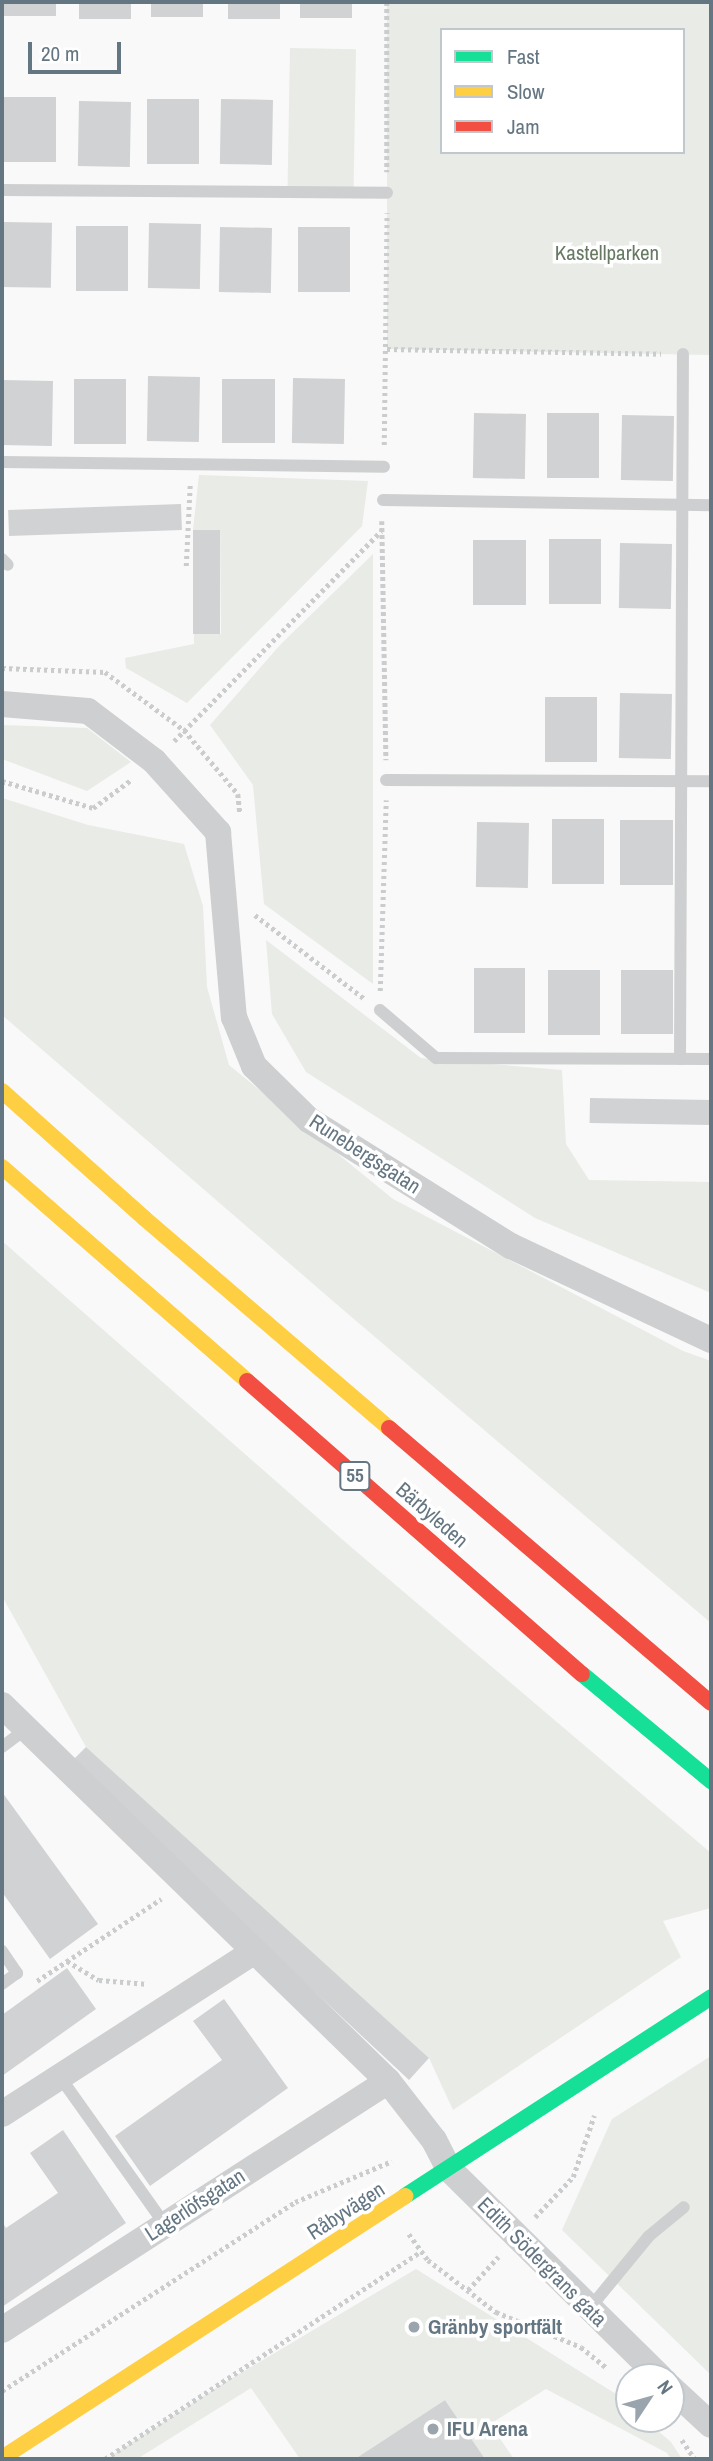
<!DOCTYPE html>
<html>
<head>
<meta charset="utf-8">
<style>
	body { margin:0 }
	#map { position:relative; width:713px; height:2461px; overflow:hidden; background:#f9f9f9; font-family:"Archivo Narrow",sans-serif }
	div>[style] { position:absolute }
	.green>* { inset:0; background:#e8ebe6; transform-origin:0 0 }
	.building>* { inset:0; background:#d0d2d3; transform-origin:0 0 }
	.path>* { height:4.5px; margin-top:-2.25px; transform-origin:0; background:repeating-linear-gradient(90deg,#cbcccd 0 3.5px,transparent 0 7px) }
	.lane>* { height:12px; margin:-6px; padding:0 6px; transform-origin:6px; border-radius:6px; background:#cecfd0 }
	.street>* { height:26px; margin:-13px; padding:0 13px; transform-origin:13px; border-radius:13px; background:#cecfd0 }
	.fast>* { height:16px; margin:-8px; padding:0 8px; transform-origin:8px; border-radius:8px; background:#16e098 }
	.slow>* { height:16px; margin:-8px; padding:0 8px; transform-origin:8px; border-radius:8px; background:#ffcf43 }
	.jam>* { height:16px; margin:-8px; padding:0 8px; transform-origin:8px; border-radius:8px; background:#f24e42 }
	.dots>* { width:19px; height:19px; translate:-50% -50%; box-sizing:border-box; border:4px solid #fff; border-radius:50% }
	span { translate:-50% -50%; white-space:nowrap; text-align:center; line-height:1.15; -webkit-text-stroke:7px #fff; paint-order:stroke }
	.shield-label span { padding:2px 5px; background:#fff; border:2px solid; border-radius:5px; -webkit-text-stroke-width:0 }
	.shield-label { font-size:19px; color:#657683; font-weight:700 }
	.park-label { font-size:21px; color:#687a64 }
	.street-label { font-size:21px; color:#657683 }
	.poi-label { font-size:21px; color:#657683; font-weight:700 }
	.left { translate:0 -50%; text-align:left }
	.frame { position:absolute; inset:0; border:4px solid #657683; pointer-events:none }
	.legend { position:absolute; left:440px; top:28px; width:245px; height:126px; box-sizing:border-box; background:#fff; border:2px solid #c1c8cd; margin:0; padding:9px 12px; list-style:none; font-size:21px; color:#657683 }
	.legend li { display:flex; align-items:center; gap:14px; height:35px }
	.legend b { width:35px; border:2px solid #c1c8cd }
	.north { position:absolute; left:615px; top:2363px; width:70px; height:70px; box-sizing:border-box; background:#fff; border:2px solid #c1c8cd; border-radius:50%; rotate:54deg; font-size:19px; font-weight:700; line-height:28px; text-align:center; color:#657683 }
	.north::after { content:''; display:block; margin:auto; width:24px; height:32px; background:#99a4ac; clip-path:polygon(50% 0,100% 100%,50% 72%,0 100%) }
	.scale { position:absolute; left:28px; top:42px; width:93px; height:32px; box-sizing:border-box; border:4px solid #657683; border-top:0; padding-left:9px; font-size:21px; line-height:24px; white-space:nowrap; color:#657683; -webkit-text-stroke:5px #fff; paint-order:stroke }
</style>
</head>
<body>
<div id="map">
	<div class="green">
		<div style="clip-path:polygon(evenodd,387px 2px,711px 2px,711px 355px,387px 349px,387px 2px,442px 30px,683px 30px,683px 152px,442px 152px,442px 30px)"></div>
		<div style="left:290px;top:48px;width:66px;height:145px;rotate:1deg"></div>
		<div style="clip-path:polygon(199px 475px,368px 481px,362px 526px,187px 703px,126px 668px,125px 658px,194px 644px,194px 634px,221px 634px,220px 530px,193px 530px)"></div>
		<div style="clip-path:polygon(373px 554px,373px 984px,264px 904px,253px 785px,210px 725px,280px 645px)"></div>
		<div style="clip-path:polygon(2px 725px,87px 728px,131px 762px,87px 791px,2px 759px)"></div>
		<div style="clip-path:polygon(2px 798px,88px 825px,184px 844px,203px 906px,207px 987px,229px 1065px,393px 1199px,683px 1351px,711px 1361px,711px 1623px,341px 1308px,2px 1015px)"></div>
		<div style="clip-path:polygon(266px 940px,421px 1058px,562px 1070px,566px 1144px,589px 1180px,711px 1182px,711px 1293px,535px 1218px,306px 1072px,272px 1014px)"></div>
		<div style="clip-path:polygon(2px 1241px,351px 1547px,711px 1853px,711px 1908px,663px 1921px,681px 1957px,453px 2110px,429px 2058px,86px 1747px,2px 1596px)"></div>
		<div style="clip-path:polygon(711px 2056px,711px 2375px,562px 2230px,612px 2119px)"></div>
		<div style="clip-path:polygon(416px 2269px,616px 2394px,629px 2406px,629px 2419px,644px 2419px,671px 2442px,682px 2459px,671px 2459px,667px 2453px,546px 2389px,490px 2424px,514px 2459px,485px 2459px,445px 2400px,355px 2459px,300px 2459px,251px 2388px,137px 2459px,106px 2459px,219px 2386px)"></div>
	</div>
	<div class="building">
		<div style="left:4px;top:2px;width:52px;height:14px"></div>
		<div style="left:79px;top:2px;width:52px;height:17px"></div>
		<div style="left:151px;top:2px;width:52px;height:15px"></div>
		<div style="left:228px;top:2px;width:52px;height:17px"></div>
		<div style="left:300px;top:2px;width:52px;height:16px"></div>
		<div style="left:4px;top:97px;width:52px;height:65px"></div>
		<div style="left:147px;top:99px;width:52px;height:65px"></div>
		<div style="left:221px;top:99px;width:52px;height:65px;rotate:1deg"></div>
		<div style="left:79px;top:101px;width:52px;height:65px;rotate:1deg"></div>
		<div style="left:2px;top:222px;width:50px;height:65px;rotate:1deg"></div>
		<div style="left:149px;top:223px;width:52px;height:65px;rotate:1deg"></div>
		<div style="left:76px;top:226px;width:52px;height:65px"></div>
		<div style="left:220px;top:227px;width:52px;height:65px;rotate:1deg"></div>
		<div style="left:298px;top:227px;width:52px;height:65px"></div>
		<div style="left:148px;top:376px;width:52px;height:65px;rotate:1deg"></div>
		<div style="left:293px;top:378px;width:52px;height:65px;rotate:1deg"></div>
		<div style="left:74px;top:379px;width:52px;height:65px"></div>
		<div style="left:222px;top:379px;width:53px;height:64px"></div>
		<div style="left:2px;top:380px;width:51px;height:65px;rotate:1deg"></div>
		<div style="left:474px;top:413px;width:52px;height:65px;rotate:1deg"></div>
		<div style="left:547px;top:413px;width:52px;height:65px"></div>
		<div style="left:622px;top:415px;width:52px;height:65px;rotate:1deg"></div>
		<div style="left:181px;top:504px;width:26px;height:173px;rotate:88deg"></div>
		<div style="left:193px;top:530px;width:27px;height:104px"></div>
		<div style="left:549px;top:539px;width:52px;height:65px"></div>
		<div style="left:473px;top:540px;width:53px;height:65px"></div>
		<div style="left:620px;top:543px;width:52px;height:65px;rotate:1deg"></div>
		<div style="left:620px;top:693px;width:52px;height:65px;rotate:1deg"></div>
		<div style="left:545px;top:697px;width:52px;height:65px"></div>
		<div style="left:552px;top:819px;width:52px;height:65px"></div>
		<div style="left:620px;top:820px;width:53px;height:65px"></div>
		<div style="left:477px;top:822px;width:52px;height:65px;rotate:1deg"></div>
		<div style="left:474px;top:968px;width:51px;height:65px"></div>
		<div style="left:548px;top:970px;width:52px;height:65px"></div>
		<div style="left:621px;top:970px;width:52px;height:64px"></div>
		<div style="left:590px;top:1098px;width:121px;height:25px;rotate:1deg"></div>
		<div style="clip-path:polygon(86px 1747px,429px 2058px,409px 2080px,70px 1763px)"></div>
		<div style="clip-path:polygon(2px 1792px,98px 1924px,50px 1959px,2px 1892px)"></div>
		<div style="clip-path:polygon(67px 1968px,96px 2009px,2px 2076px,2px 2015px)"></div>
		<div style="clip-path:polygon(224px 1999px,288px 2088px,150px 2186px,115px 2136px,222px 2060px,193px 2021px)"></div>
		<div style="clip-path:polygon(63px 2130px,126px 2223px,2px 2307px,2px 2222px,6px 2228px,58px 2193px,30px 2153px)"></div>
		<div style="clip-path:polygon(445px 2400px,485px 2459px,355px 2459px)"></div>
	</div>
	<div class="path">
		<div style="left:387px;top:2px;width:170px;rotate:90deg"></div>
		<div style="left:387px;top:349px;width:274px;rotate:1deg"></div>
		<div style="left:384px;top:445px;width:232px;rotate:-89.3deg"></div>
		<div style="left:382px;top:521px;width:239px;rotate:89deg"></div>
		<div style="left:186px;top:566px;width:83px;rotate:-87.2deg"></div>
		<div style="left:2px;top:668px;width:103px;rotate:2.2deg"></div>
		<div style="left:105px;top:672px;width:98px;rotate:36.3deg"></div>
		<div style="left:184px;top:730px;width:84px;rotate:49.8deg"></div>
		<div style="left:238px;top:794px;width:20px;rotate:84deg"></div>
		<div style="left:174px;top:741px;width:295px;rotate:-45.4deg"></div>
		<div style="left:2px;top:781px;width:95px;rotate:16.5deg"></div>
		<div style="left:93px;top:808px;width:47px;rotate:-36.4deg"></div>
		<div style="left:255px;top:915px;width:138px;rotate:37.4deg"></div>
		<div style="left:380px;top:991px;width:191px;rotate:-88.2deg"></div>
		<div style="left:67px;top:1961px;width:37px;rotate:31deg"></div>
		<div style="left:99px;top:1980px;width:49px;rotate:4.7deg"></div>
		<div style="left:37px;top:1981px;width:149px;rotate:-33.5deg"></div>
		<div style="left:535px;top:2217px;width:55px;rotate:-46.5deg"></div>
		<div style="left:573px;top:2177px;width:65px;rotate:-71deg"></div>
		<div style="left:409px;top:2234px;width:32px;rotate:54deg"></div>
		<div style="left:428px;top:2260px;width:86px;rotate:37.4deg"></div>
		<div style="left:496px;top:2312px;width:92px;rotate:22.4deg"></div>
		<div style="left:581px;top:2347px;width:33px;rotate:39deg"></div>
		<div style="left:468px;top:2290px;width:45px;rotate:-47.7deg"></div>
		<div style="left:2px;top:2391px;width:349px;rotate:-32.8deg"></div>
		<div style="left:295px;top:2202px;width:105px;rotate:-22.9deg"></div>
		<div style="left:682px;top:2440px;width:23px;rotate:56deg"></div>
		<div style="left:105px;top:2459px;width:377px;rotate:-33.3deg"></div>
	</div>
	<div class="lane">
		<div style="left:2px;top:190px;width:385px;rotate:0.4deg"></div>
		<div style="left:2px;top:462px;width:382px;rotate:0.7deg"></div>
		<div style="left:383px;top:500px;width:328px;rotate:0.9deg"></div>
		<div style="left:2px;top:559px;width:8px;rotate:45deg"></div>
		<div style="left:386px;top:780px;width:325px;rotate:0.2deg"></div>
		<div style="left:380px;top:1010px;width:74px;rotate:40.6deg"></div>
		<div style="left:436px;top:1058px;width:275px;rotate:0.2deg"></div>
		<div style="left:680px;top:1059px;width:705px;rotate:-89.76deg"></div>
		<div style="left:2px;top:1747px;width:30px;rotate:-37deg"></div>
		<div style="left:2px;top:1951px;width:27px;rotate:56deg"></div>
		<div style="left:17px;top:1973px;width:19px;rotate:144deg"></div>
		<div style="left:60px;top:2077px;width:181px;rotate:54.6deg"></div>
		<div style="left:589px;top:2309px;width:94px;rotate:-50.6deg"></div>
		<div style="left:649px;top:2236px;width:45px;rotate:-39.6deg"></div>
	</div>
	<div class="street">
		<div style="left:2px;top:704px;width:86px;rotate:4.7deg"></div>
		<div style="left:88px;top:711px;width:83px;rotate:37.1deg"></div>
		<div style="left:154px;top:761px;width:96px;rotate:48deg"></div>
		<div style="left:218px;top:832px;width:186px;rotate:85.1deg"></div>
		<div style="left:234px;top:1017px;width:53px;rotate:67.8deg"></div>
		<div style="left:254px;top:1066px;width:77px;rotate:44.5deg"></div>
		<div style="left:309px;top:1120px;width:238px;rotate:32deg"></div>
		<div style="left:511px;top:1246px;width:221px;rotate:25.2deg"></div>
		<div style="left:2px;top:1705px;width:539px;rotate:44.25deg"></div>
		<div style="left:388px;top:2081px;width:75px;rotate:52.1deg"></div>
		<div style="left:434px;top:2140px;width:33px;rotate:63deg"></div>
		<div style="left:449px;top:2169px;width:296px;rotate:44.6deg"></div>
		<div style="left:2px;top:2114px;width:299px;rotate:-32.8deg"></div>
		<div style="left:2px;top:2330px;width:459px;rotate:-32.8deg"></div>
		<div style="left:671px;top:2388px;width:54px;rotate:42.8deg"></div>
	</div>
	<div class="fast">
		<div style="left:582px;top:1674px;width:168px;rotate:39.7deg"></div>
		<div style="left:405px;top:2196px;width:365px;rotate:-33deg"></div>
	</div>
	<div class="slow">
		<div style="left:2px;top:1091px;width:191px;rotate:41.8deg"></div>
		<div style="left:144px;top:1218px;width:323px;rotate:40.6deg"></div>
		<div style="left:2px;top:1167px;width:325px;rotate:41.1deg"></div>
		<div style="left:2px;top:2458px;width:481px;rotate:-33deg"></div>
	</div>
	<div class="jam">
		<div style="left:247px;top:1381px;width:445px;rotate:41.2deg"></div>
		<div style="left:389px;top:1428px;width:423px;rotate:40.5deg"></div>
	</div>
	<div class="dots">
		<div style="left:414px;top:2327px;background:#99a4ac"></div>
		<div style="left:433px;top:2429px;background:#99a4ac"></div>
	</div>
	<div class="shield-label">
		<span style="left:355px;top:1476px">55</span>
	</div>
	<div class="park-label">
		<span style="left:607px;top:253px">Kastellparken</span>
	</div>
	<div class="street-label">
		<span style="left:365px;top:1154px;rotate:33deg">Runebergsgatan</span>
		<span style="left:432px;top:1515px;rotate:41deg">Bärbyleden</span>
		<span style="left:195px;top:2205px;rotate:-33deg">Lagerlöfsgatan</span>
		<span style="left:346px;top:2211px;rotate:-33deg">Råbyvägen</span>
		<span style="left:542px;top:2262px;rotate:45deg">Edith Södergrans gata</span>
	</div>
	<div class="poi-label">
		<span class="left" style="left:428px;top:2327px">Gränby sportfält</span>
		<span class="left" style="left:447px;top:2429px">IFU Arena</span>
	</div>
	<div class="frame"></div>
	<ul class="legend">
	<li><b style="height:9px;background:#16e098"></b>Fast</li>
	<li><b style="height:9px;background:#ffcf43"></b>Slow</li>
	<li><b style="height:9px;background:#f24e42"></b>Jam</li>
	</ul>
	<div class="north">N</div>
	<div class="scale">20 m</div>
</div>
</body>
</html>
